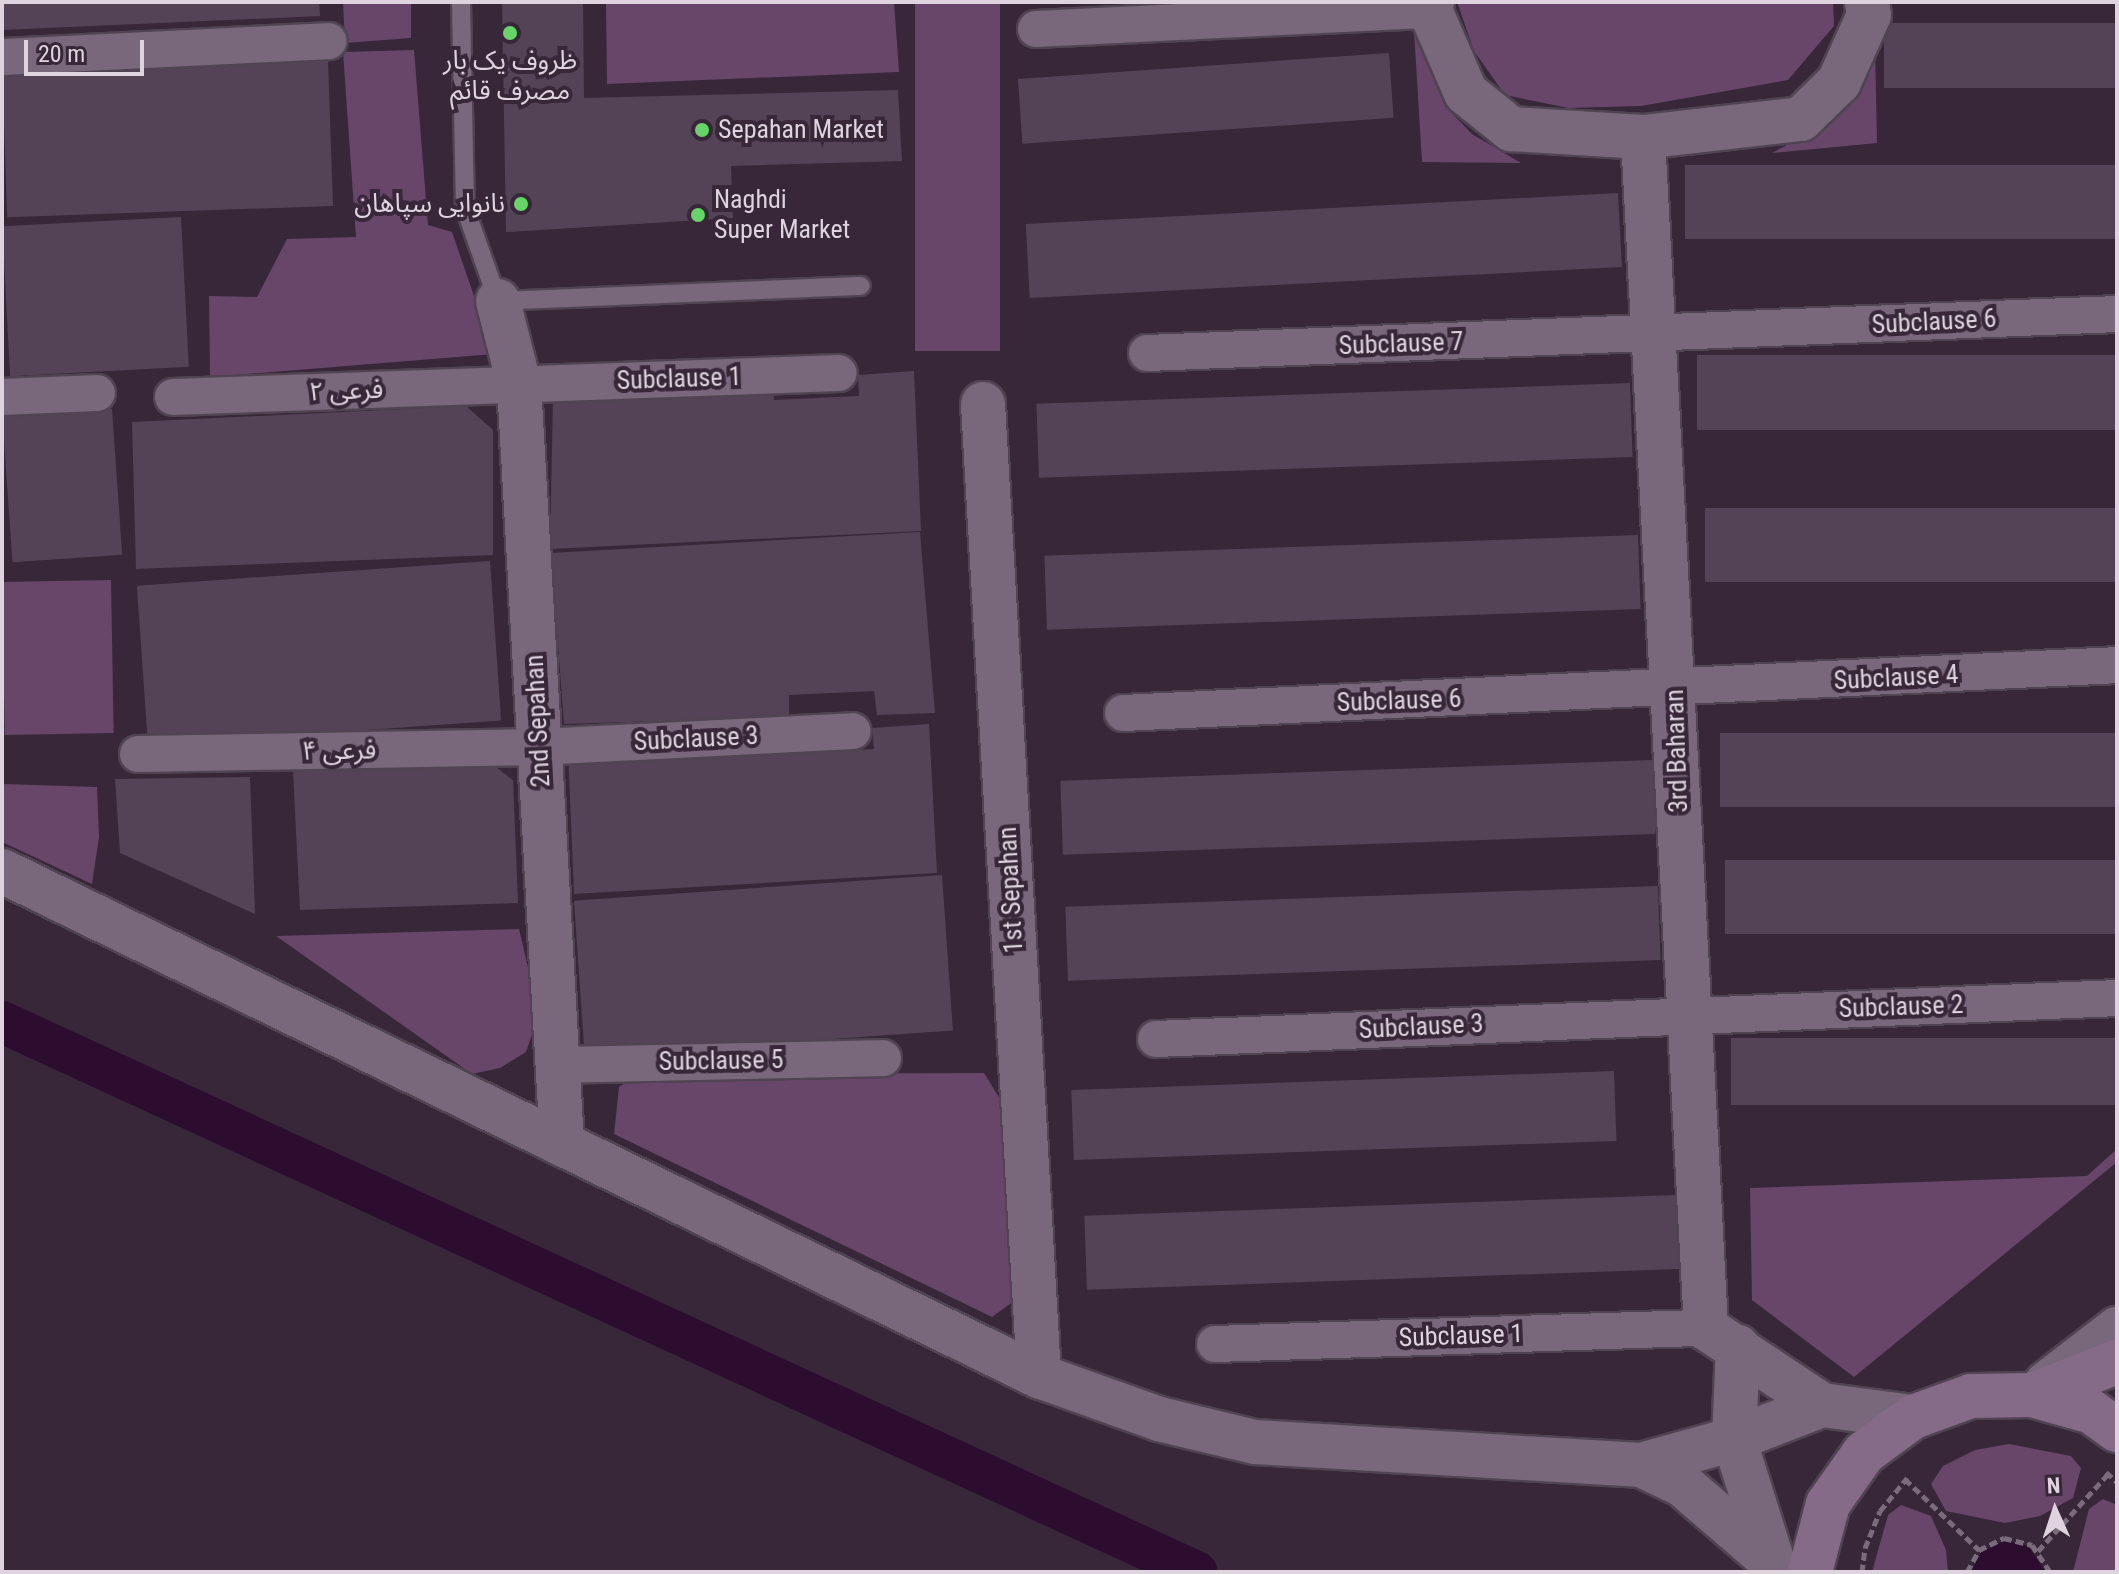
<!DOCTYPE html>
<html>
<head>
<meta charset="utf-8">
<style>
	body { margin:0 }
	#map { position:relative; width:2119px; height:1574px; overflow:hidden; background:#372739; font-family:"Roboto Condensed","Noto Sans Arabic",sans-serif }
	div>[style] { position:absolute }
	.green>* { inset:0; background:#67466a; transform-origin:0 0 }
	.water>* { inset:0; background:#2c0c2f }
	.canal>* { height:42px; margin:-21px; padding:0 21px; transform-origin:21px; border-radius:21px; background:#2c0c2f }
	.building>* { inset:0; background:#544356; transform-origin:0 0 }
	.path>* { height:5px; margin-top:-2.5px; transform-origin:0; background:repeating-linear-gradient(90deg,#7a6c7c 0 8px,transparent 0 12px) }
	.roads { filter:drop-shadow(2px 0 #504352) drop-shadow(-2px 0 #504352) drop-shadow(0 2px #504352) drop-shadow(0 -2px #504352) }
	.service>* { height:18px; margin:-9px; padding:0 9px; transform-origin:9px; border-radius:9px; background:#79677b }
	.minor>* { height:36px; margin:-18px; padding:0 18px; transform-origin:18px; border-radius:18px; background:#79677b }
	.tertiary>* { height:44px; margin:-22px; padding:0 22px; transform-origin:22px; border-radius:22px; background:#79677b }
	.secondary>* { height:44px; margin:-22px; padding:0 22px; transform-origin:22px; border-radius:22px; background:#866b89 }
	.dots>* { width:22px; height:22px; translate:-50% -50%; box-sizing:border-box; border:4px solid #372739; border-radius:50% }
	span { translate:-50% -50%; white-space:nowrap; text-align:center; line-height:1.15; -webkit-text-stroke:8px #372739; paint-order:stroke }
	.poi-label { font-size:26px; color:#ded3df }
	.left { translate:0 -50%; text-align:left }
	.right { translate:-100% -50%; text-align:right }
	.street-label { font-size:26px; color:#ded3df }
	.frame { position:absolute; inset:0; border:4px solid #ded3df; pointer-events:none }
	.north { position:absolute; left:2015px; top:1470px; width:80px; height:80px; -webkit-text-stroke:6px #372739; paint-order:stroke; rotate:357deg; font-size:22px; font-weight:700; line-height:32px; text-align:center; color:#ded3df }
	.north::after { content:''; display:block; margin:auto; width:28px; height:36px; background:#ded3df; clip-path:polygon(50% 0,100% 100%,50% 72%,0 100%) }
	.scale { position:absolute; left:24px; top:40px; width:120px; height:36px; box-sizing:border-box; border:4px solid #ded3df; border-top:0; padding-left:10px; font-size:24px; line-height:28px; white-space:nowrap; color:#ded3df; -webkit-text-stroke:6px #372739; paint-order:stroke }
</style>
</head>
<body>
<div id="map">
	<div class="green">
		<div style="clip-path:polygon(343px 2px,411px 2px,411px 38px,345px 43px)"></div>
		<div style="clip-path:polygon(606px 2px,894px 2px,899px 72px,607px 84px)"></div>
		<div style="left:915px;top:2px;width:85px;height:349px"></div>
		<div style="clip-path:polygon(1457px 2px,1833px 2px,1834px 26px,1788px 80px,1641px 106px,1568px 108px,1505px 95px,1474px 51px)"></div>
		<div style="clip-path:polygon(1414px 31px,1445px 106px,1472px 134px,1521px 163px,1422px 162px)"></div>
		<div style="clip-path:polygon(1875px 46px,1877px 143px,1772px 153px,1832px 120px,1859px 87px)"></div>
		<div style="clip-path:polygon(414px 50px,428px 225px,452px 232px,494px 354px,210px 377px,209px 296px,257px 297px,287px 239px,356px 237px,343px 52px)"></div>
		<div style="left:111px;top:580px;width:153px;height:109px;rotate:89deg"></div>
		<div style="clip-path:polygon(2px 784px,97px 787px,99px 837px,92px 884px,2px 842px)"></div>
		<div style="clip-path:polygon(519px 929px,539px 1014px,526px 1052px,500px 1068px,472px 1074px,276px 936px)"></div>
		<div style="clip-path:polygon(984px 1073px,1005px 1107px,1018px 1298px,992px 1317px,614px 1134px,619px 1087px,638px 1074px)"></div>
		<div style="clip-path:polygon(2117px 1149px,2117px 1162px,1854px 1377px,1752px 1300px,1750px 1188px,2087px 1176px)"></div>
		<div style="clip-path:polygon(2009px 1444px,2071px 1456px,2081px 1468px,2073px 1498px,2040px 1516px,2005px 1523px,1946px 1511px,1931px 1484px,1943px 1466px,1975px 1450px)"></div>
		<div style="clip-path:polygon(2103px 1499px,2117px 1505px,2117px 1572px,2073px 1572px,2089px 1509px)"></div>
		<div style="clip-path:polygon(1901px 1505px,1931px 1516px,1946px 1550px,1948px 1572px,1872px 1572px,1888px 1515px)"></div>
	</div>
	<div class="water">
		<div style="clip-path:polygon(2004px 1541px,2028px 1546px,2046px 1572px,1971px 1572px,1981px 1552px)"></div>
	</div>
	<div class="canal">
		<div style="left:2px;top:1022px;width:1315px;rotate:24.73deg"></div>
	</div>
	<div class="building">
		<div style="clip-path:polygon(2px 2px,319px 2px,320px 16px,2px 30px)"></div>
		<div style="clip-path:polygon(502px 2px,583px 2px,584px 98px,898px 90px,902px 161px,731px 166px,733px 218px,506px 232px)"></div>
		<div style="left:2117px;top:23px;width:65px;height:233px;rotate:90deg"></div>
		<div style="left:1389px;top:53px;width:65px;height:372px;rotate:86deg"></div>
		<div style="left:328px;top:61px;width:145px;height:326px;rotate:88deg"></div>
		<div style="left:2117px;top:165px;width:74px;height:432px;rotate:90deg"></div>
		<div style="left:1618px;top:193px;width:74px;height:593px;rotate:87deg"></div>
		<div style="left:181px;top:217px;width:150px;height:179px;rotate:87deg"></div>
		<div style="left:2117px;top:355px;width:75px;height:420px;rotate:90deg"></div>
		<div style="clip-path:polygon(914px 371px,921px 531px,550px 549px,553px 397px,773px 388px,774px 400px,859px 396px,858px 375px)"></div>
		<div style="left:1630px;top:383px;width:74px;height:594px;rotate:88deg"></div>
		<div style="clip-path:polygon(466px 406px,493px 430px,493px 555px,136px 569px,132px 422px)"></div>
		<div style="left:112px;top:409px;width:146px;height:110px;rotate:86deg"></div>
		<div style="left:2117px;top:508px;width:74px;height:412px;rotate:90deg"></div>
		<div style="clip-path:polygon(920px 532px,935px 713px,877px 715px,874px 691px,789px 695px,789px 717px,564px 724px,551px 553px)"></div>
		<div style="left:1638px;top:535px;width:74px;height:594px;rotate:88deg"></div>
		<div style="left:490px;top:561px;width:160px;height:354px;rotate:86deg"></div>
		<div style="clip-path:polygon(929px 724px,937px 873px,574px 894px,568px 750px,788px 741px,789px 753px,874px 749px,872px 728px)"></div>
		<div style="left:2117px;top:733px;width:74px;height:397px;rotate:90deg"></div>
		<div style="left:1653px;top:760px;width:74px;height:593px;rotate:88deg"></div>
		<div style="clip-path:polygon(492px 764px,513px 780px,518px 903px,300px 910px,293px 771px)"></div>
		<div style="clip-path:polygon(250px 777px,255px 914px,120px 853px,115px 779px)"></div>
		<div style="left:2117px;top:860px;width:74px;height:392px;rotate:90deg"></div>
		<div style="left:942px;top:875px;width:156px;height:369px;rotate:86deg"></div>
		<div style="left:1658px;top:886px;width:74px;height:593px;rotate:88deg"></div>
		<div style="left:2117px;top:1038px;width:67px;height:386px;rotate:90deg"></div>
		<div style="left:1614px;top:1071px;width:70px;height:543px;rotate:88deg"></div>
		<div style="left:1677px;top:1195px;width:74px;height:593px;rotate:88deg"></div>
	</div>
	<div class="path">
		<div style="left:2106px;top:1472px;width:15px;rotate:42deg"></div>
		<div style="left:1905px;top:1479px;width:103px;rotate:43.8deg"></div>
		<div style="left:2038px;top:1551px;width:107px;rotate:-47.7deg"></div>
		<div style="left:1862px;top:1572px;width:24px;rotate:-83deg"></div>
		<div style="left:1865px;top:1548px;width:40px;rotate:-68deg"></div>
		<div style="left:1880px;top:1511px;width:43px;rotate:-50.7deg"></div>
		<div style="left:1967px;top:1572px;width:25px;rotate:-61deg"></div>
		<div style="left:1979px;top:1550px;width:28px;rotate:-26deg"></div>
		<div style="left:2004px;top:1538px;width:29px;rotate:14deg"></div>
		<div style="left:2032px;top:1545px;width:32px;rotate:56deg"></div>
	</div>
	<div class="roads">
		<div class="service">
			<div style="left:461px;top:2px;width:206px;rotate:88.9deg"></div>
			<div style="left:465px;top:208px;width:99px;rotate:70.5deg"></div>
			<div style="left:498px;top:301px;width:363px;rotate:-2.4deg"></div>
		</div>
		<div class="minor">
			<div style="left:1036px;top:29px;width:394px;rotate:-2.8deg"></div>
			<div style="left:2px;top:57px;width:327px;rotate:-2.8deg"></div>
			<div style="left:1147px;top:353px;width:971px;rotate:-2.3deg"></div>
			<div style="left:2px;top:397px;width:95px;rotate:-2.4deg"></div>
			<div style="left:173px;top:397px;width:666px;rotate:-2.06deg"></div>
			<div style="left:1123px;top:713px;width:995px;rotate:-2.76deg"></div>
			<div style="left:138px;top:754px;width:401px;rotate:-1deg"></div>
			<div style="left:539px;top:747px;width:314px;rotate:-2.9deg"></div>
			<div style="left:1156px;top:1039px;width:962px;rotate:-2.44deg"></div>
			<div style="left:559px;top:1065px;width:324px;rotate:-1.2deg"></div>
			<div style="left:1215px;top:1344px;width:491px;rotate:-1.9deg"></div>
		</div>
		<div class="tertiary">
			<div style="left:1432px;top:2px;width:8px;rotate:104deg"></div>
			<div style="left:1430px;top:10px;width:90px;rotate:66.6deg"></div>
			<div style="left:1466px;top:93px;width:58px;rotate:38.7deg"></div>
			<div style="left:1511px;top:129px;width:132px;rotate:3.5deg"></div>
			<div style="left:1643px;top:137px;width:159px;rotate:-6.5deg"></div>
			<div style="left:1801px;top:119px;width:53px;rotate:-44.2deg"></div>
			<div style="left:1839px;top:82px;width:73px;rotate:-65.9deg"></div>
			<div style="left:1869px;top:15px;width:13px;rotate:-99deg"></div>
			<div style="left:1643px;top:137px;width:1193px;rotate:86.97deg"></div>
			<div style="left:1706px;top:1328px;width:139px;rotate:33.6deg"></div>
			<div style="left:498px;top:301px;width:86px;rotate:75.8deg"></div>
			<div style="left:519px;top:384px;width:761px;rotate:86.76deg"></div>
			<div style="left:983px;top:404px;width:974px;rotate:86.7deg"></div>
			<div style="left:2px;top:871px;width:1153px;rotate:25.97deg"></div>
			<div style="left:1039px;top:1376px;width:127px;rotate:19.7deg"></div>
			<div style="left:1159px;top:1419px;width:99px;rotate:13.5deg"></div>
			<div style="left:1255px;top:1442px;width:387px;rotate:3.4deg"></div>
			<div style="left:1641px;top:1465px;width:97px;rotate:-15.6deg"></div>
			<div style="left:1734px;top:1439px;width:94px;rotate:-21.1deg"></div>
			<div style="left:1822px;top:1405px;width:92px;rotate:7.5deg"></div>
			<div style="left:1738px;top:1347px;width:92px;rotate:92.5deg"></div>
			<div style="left:1734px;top:1439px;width:130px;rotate:72.5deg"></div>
			<div style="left:2046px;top:1384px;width:90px;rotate:-37.8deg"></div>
			<div style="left:1641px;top:1465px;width:47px;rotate:25.5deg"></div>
			<div style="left:1683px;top:1485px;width:115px;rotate:40.8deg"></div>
		</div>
		<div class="secondary">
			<div style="left:2032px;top:1395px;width:91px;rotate:-21.2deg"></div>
			<div style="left:1810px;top:1572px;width:70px;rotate:-75.2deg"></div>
			<div style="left:1828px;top:1504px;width:62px;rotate:-54.8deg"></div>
			<div style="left:1864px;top:1453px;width:61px;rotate:-36.3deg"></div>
			<div style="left:1913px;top:1417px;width:62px;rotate:-19.9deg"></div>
			<div style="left:1971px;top:1396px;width:61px;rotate:-0.9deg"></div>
			<div style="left:2032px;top:1395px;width:62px;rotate:15.8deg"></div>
			<div style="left:2092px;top:1412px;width:31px;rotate:36deg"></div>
		</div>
	</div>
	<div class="dots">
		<div style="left:510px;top:33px;background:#66d467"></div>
		<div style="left:702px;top:130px;background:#66d467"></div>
		<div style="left:521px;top:204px;background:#66d467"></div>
		<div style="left:698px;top:215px;background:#66d467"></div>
	</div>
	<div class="poi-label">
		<span style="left:510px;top:76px">ظروف یک بار<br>مصرف قائم</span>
		<span class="left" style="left:718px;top:130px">Sepahan Market</span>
		<span class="left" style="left:714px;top:215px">Naghdi<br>Super Market</span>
		<span class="right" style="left:505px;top:204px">نانوایی سپاهان</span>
	</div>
	<div class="street-label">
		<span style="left:1934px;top:322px;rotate:-3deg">Subclause 6</span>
		<span style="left:1401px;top:344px;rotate:-2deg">Subclause 7</span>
		<span style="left:679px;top:379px;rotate:-2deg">Subclause 1</span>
		<span style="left:346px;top:391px;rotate:-2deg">فرعی ۲</span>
		<span style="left:1896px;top:678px;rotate:-3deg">Subclause 4</span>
		<span style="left:1399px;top:701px;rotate:-2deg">Subclause 6</span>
		<span style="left:538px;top:721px;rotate:-93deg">2nd Sepahan</span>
		<span style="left:696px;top:739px;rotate:-3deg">Subclause 3</span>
		<span style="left:339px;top:751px;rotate:-1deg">فرعی ۴</span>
		<span style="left:1677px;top:751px;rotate:-92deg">3rd Baharan</span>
		<span style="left:1011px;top:890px;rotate:-93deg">1st Sepahan</span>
		<span style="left:1901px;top:1007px;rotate:-2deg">Subclause 2</span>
		<span style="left:1421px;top:1027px;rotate:-3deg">Subclause 3</span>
		<span style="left:721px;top:1061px;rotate:-1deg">Subclause 5</span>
		<span style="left:1461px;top:1336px;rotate:-2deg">Subclause 1</span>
	</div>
	<div class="frame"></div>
	<div class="north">N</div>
	<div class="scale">20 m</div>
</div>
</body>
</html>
